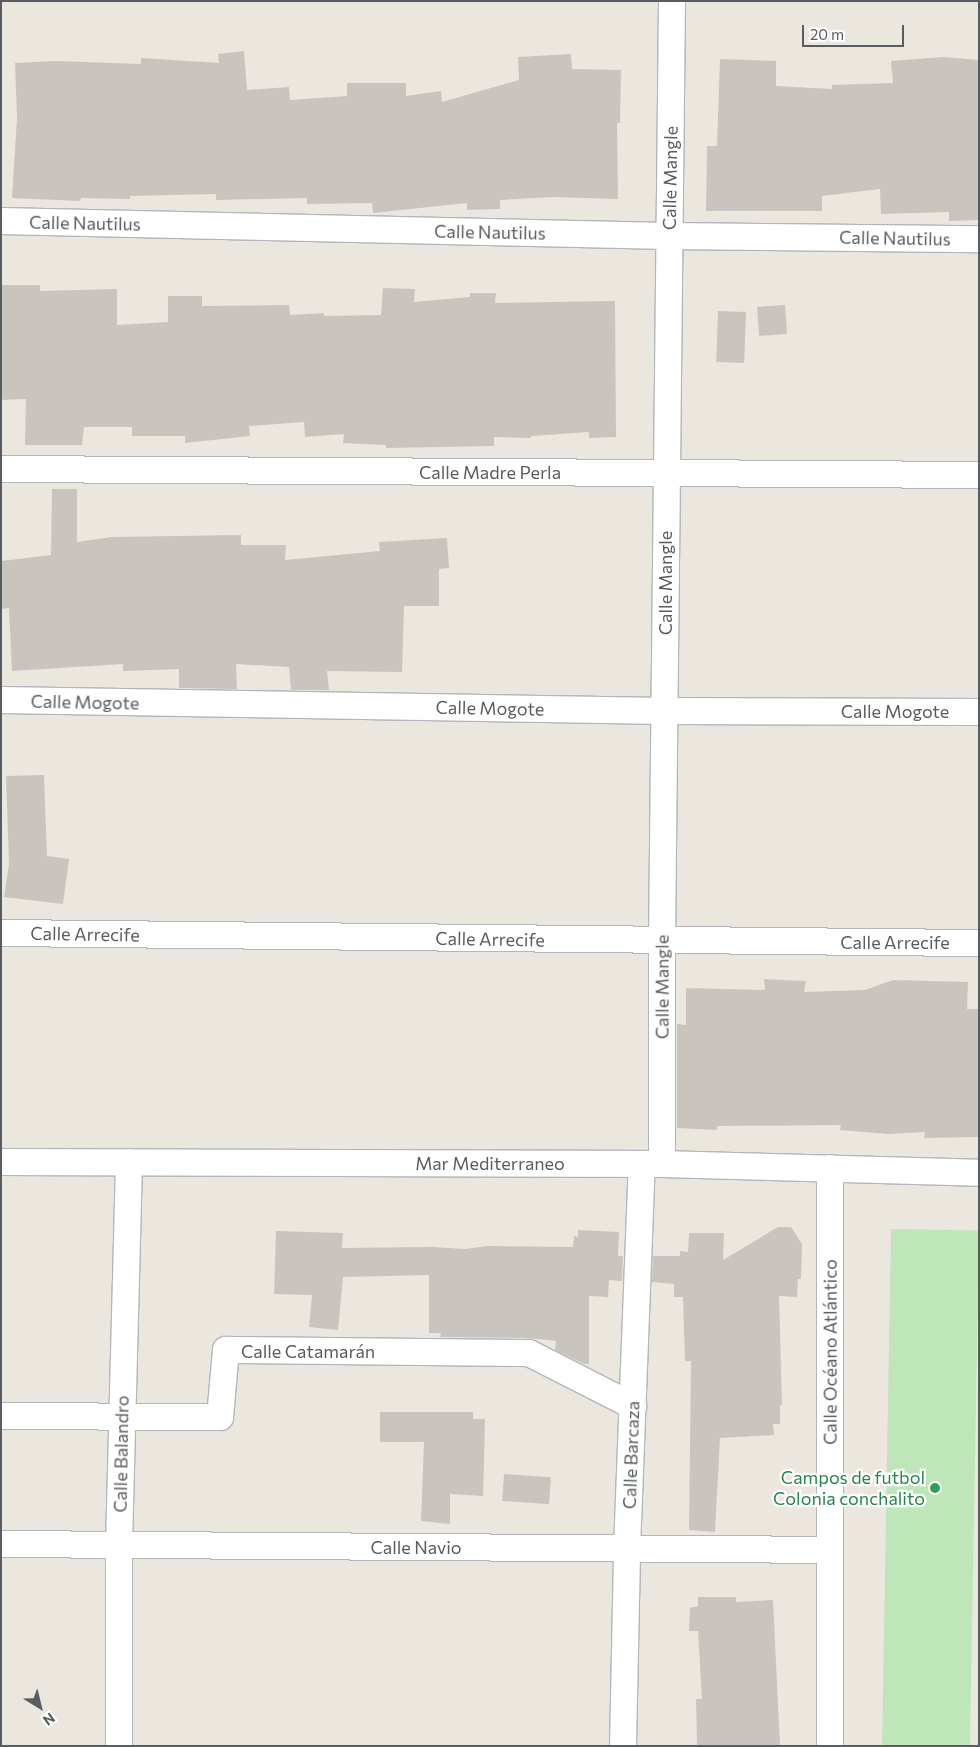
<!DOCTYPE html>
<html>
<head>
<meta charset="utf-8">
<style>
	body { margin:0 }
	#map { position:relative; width:980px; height:1747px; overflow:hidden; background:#ece7de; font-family:Commissioner,sans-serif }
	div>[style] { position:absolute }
	.green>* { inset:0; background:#bfe6b9; transform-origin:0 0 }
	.building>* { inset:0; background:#c9c4be; transform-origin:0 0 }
	.roads { filter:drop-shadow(1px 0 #b2b6bb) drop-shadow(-1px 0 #b2b6bb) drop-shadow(0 1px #b2b6bb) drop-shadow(0 -1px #b2b6bb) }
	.minor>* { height:26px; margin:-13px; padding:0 13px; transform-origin:13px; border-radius:13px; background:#fff }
	.dots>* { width:14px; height:14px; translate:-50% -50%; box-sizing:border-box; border:2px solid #fff; border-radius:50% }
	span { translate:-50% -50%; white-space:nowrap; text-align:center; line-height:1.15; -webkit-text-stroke:4.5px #fff; paint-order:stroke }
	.street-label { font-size:18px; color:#585d61 }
	.leisure-label { font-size:18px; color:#27864d }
	.right { translate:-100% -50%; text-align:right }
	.frame { position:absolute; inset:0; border:2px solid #585d61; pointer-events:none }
	.north { position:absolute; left:15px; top:1682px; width:50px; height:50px; -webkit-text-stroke:4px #fff; paint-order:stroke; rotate:144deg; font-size:14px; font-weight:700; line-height:20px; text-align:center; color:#585d61 }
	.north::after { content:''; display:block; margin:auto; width:18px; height:22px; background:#585d61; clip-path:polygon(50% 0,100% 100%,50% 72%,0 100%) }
	.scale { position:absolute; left:802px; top:25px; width:102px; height:22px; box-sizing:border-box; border:2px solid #585d61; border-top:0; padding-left:6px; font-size:15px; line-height:18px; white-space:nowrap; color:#585d61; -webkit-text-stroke:4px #fff; paint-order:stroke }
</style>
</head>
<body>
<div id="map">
	<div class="green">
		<div style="left:891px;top:1229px;width:88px;height:517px;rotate:1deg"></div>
	</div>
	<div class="building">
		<div style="clip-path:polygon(244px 51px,247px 90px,289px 87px,290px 100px,347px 96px,347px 83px,406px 83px,406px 96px,441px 91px,442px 102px,519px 80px,518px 57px,571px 54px,572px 69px,621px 70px,620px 123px,617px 123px,618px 199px,553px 197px,500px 200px,500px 209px,467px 210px,467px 203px,373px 213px,372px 203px,307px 204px,307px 198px,216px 200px,216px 194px,130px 196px,130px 199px,81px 198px,80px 201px,12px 198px,17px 118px,15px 63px,56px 61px,141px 64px,141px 58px,219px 63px,218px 54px)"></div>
		<div style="clip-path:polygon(943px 57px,979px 60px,979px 220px,949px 221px,949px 212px,881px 214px,880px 189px,822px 196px,822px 211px,706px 211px,707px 146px,717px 146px,720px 59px,776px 61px,776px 86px,832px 89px,832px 85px,893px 83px,891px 61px)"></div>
		<div style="clip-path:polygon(1px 285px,40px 285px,40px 291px,117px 289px,117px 325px,168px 322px,168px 296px,202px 296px,202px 306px,289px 305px,290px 315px,324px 313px,324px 316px,381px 315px,383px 288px,415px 289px,414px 302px,470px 297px,470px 293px,496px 293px,495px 303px,615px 301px,616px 437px,589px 438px,589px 432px,531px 436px,531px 438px,494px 437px,494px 446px,386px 448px,386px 445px,343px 443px,344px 434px,305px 437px,304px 422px,249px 426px,250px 436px,185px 443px,185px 436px,132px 436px,132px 427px,84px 427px,82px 445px,25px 445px,26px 399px,1px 400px)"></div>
		<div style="left:785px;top:305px;width:29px;height:28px;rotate:86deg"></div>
		<div style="left:718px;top:311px;width:28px;height:51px;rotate:2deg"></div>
		<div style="clip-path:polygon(52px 489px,77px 489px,77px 542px,112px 537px,241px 535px,241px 545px,286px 545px,285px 560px,380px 551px,379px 542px,447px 538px,449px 568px,439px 569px,439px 606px,404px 606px,402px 672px,327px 671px,329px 690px,291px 690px,289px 667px,236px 664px,237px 689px,179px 688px,179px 669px,123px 671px,123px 664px,12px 671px,9px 608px,1px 609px,1px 561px,51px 555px)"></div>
		<div style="clip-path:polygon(44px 775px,47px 856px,69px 859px,63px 904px,4px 897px,9px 864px,6px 776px)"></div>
		<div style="clip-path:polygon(764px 979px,806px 981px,804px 992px,865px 990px,893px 980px,968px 982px,967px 1009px,979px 1009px,979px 1137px,924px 1138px,925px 1132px,888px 1134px,840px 1130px,841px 1125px,717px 1126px,717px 1130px,677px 1128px,677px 1024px,686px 1025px,686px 988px,765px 990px)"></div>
		<div style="clip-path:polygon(778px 1227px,791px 1227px,802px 1244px,801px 1279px,798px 1279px,797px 1297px,779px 1296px,782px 1405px,780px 1405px,780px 1424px,773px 1424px,774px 1435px,720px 1438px,715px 1532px,689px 1530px,691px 1361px,685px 1361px,683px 1297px,674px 1297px,674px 1284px,652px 1282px,653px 1256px,680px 1256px,680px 1251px,688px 1252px,689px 1233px,724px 1233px,723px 1260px)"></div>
		<div style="clip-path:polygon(578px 1230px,619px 1232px,618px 1256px,623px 1256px,622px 1281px,609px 1280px,608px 1297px,589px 1296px,589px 1364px,584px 1364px,555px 1350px,556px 1341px,529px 1338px,440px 1337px,441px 1333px,429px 1333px,429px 1275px,343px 1277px,338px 1330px,309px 1327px,312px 1295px,274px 1294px,276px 1231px,343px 1233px,342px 1248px,432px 1247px,465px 1249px,488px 1246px,573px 1247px,574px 1236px,578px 1237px)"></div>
		<div style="clip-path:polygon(380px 1412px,473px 1412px,473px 1419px,485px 1419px,483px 1496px,450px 1494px,450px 1524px,421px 1521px,424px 1442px,380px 1442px)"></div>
		<div style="left:504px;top:1474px;width:47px;height:27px;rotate:4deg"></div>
		<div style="clip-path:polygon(698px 1597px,736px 1597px,736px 1602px,773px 1600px,780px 1746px,697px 1746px,696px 1699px,702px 1699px,698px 1631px,689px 1631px,690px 1608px,698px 1606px)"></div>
	</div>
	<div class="roads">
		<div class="minor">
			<div style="left:1px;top:221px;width:668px;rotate:1.29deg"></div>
			<div style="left:669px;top:236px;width:310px;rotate:0.6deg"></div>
			<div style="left:1px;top:469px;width:978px;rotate:0.35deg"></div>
			<div style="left:1px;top:700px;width:664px;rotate:0.95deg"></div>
			<div style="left:665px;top:711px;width:314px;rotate:0.2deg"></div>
			<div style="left:1px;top:933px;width:978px;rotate:0.59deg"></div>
			<div style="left:1px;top:1162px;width:661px;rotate:0.17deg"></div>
			<div style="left:662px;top:1164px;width:317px;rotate:1.6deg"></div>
			<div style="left:662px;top:1164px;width:223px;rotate:-90deg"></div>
			<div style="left:662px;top:941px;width:940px;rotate:-89.39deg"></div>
			<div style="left:830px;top:1168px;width:578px;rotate:90deg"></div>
			<div style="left:1px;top:1416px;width:219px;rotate:0.3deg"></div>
			<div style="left:220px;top:1417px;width:67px;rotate:-84.9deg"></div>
			<div style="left:226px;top:1350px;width:303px;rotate:0.6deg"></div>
			<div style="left:529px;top:1353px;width:117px;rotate:27deg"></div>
			<div style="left:1px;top:1544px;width:829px;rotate:0.41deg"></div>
			<div style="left:119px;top:1746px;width:201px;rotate:-90deg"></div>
			<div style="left:119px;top:1545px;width:383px;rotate:-88.5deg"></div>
			<div style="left:623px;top:1746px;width:197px;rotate:-88.8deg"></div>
			<div style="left:627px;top:1549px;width:385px;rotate:-87.8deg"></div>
		</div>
	</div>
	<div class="dots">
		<div style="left:935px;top:1488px;background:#2e9e5b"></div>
	</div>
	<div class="street-label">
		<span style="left:670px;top:178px;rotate:-89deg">Calle Mangle</span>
		<span style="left:85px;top:223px;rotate:1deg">Calle Nautilus</span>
		<span style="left:490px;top:232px;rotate:1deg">Calle Nautilus</span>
		<span style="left:895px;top:238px;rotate:1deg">Calle Nautilus</span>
		<span style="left:490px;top:472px">Calle Madre Perla</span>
		<span style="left:665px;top:583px;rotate:-90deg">Calle Mangle</span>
		<span style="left:85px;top:702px;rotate:1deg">Calle Mogote</span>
		<span style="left:490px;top:708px;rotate:1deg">Calle Mogote</span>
		<span style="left:895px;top:711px">Calle Mogote</span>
		<span style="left:85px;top:934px;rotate:1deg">Calle Arrecife</span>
		<span style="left:490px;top:939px;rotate:1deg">Calle Arrecife</span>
		<span style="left:895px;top:942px">Calle Arrecife</span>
		<span style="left:662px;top:987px;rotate:-90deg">Calle Mangle</span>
		<span style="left:490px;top:1163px">Mar Mediterraneo</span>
		<span style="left:308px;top:1351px">Calle Catamarán</span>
		<span style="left:830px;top:1352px;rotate:-90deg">Calle Océano Atlántico</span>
		<span style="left:121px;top:1454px;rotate:-89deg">Calle Balandro</span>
		<span style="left:631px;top:1455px;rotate:-88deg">Calle Barcaza</span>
		<span style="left:416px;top:1547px">Calle Navio</span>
	</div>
	<div class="leisure-label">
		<span class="right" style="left:925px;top:1488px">Campos de futbol<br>Colonia conchalito</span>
	</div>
	<div class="frame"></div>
	<div class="north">N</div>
	<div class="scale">20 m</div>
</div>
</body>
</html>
